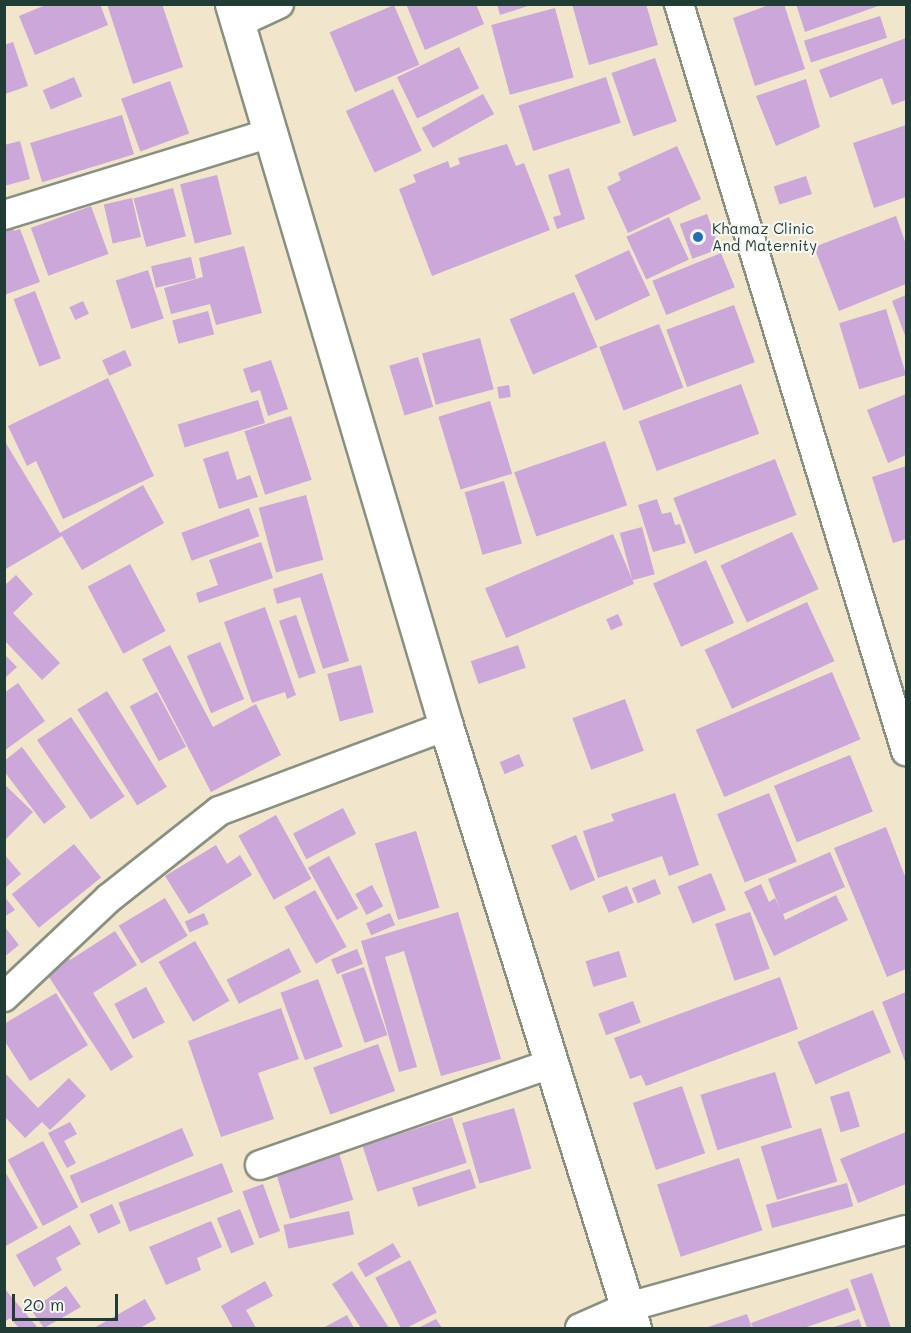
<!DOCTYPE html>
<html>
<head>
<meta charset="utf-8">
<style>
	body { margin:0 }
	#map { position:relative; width:911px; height:1333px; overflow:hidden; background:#f1e5cc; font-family:Mali,sans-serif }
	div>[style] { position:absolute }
	.building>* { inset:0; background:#cba7da; transform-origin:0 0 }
	.roads { filter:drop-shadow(2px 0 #889180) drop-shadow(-2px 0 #889180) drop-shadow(0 2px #889180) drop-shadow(0 -2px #889180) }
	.street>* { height:28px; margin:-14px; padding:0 14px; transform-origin:14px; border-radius:14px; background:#fff }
	.secondary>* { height:33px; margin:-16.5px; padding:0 16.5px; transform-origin:16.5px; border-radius:16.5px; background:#fff }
	.dots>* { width:16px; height:16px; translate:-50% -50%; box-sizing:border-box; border:3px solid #f6f6f2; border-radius:50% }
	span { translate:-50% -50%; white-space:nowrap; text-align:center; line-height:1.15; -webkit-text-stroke:4.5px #f6f6f2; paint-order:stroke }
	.poi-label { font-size:15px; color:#1f3d34 }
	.left { translate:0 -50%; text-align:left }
	.frame { position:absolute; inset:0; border:6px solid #1f3d34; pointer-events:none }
	.scale { position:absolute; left:12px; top:1294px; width:106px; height:27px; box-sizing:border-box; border:3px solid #1f3d34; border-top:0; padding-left:8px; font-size:18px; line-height:21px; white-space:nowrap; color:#1f3d34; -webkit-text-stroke:4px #f6f6f2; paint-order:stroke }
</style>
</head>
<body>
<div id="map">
	<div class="building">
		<div style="clip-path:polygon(48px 4px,100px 4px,108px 25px,35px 55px,19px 16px)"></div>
		<div style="clip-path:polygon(107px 4px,162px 4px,183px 67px,133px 84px)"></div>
		<div style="clip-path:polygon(406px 4px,476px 4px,484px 24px,425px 50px)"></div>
		<div style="clip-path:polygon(497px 4px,531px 4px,531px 5px,500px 15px)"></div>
		<div style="clip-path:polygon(572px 4px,646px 4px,658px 45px,589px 65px)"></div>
		<div style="clip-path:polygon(772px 4px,784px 4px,805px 69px,755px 86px,733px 18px)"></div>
		<div style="clip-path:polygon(796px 4px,881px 4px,881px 5px,805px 32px)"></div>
		<div style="left:394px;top:5px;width:65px;height:70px;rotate:67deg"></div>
		<div style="left:555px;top:8px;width:72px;height:66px;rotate:75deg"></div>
		<div style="left:880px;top:16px;width:23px;height:80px;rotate:72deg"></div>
		<div style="clip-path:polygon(906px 38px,906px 100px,892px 105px,882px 78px,830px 98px,819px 70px)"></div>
		<div style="clip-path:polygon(13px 42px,28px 86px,5px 94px,4px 45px)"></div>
		<div style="left:459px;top:47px;width:46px;height:69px;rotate:64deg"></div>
		<div style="left:655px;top:58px;width:67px;height:46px;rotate:71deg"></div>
		<div style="left:74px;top:77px;width:21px;height:34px;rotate:67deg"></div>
		<div style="left:606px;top:77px;width:48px;height:92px;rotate:72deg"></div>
		<div style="clip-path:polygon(806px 79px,820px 127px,776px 146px,756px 96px)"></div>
		<div style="left:170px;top:81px;width:56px;height:52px;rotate:70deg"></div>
		<div style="left:393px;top:89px;width:68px;height:52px;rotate:65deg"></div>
		<div style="left:483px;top:94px;width:23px;height:70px;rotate:61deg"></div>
		<div style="left:122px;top:115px;width:41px;height:96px;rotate:73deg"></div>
		<div style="clip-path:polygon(906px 125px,906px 197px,874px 208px,853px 143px)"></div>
		<div style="clip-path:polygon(20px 141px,30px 179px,4px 186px,4px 145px)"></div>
		<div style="clip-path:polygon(507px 144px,516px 166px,524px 163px,550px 230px,432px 276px,399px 189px,416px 182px,413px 175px,448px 161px,450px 168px,460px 164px,458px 158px)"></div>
		<div style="clip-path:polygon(677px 146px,701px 199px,628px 233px,607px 187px,621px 180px,618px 173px)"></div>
		<div style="clip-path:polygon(569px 168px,585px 219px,557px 229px,553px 217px,561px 215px,548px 175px)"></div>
		<div style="left:217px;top:175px;width:61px;height:38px;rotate:76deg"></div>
		<div style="left:806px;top:176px;width:19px;height:34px;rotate:72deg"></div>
		<div style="left:173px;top:188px;width:50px;height:41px;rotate:75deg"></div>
		<div style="left:132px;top:198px;width:40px;height:29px;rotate:77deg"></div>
		<div style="left:91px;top:206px;width:51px;height:64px;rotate:70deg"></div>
		<div style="left:707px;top:214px;width:37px;height:29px;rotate:70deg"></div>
		<div style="clip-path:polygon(896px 216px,906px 244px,906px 284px,839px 311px,814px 247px)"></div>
		<div style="left:669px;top:217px;width:47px;height:47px;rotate:65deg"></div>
		<div style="clip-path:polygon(12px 224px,14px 231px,20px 229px,40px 282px,4px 295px,4px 227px)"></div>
		<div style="clip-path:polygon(244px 246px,262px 313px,216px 325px,210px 304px,171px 314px,164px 288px,203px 277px,199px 258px)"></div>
		<div style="left:629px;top:250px;width:50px;height:60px;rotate:65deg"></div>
		<div style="left:721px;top:253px;width:37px;height:74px;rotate:68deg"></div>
		<div style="left:191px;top:257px;width:22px;height:41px;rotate:77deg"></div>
		<div style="left:148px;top:270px;width:51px;height:34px;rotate:72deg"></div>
		<div style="left:35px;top:291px;width:72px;height:23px;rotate:69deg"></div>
		<div style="left:574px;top:292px;width:60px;height:70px;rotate:67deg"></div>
		<div style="clip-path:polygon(906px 295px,906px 338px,892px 301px)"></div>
		<div style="left:83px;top:301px;width:14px;height:15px;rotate:65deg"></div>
		<div style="left:734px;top:305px;width:61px;height:72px;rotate:70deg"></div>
		<div style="left:886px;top:309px;width:69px;height:49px;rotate:73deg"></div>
		<div style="left:208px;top:311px;width:24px;height:37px;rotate:75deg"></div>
		<div style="left:659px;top:324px;width:68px;height:64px;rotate:69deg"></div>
		<div style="left:480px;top:338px;width:53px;height:60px;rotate:75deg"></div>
		<div style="left:125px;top:350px;width:17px;height:25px;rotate:66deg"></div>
		<div style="left:418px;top:357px;width:52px;height:30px;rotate:73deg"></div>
		<div style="clip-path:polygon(271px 360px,288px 409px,268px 416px,260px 390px,251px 393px,243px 369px)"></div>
		<div style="clip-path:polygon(108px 378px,154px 476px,63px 519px,36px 461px,27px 466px,8px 426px)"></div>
		<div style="left:741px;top:384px;width:53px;height:109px;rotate:70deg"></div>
		<div style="left:509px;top:385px;width:12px;height:12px;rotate:81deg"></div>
		<div style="clip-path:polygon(906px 394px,906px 455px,888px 463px,867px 410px)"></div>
		<div style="left:258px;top:400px;width:24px;height:84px;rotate:73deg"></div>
		<div style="left:490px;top:401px;width:76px;height:54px;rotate:73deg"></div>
		<div style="left:291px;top:416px;width:67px;height:49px;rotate:72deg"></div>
		<div style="clip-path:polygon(4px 440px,60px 533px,143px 485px,164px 523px,82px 570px,62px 536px,4px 570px)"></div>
		<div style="left:605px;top:441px;width:68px;height:96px;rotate:71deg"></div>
		<div style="clip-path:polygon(228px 451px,237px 480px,250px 475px,258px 497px,219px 509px,203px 459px)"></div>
		<div style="left:775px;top:459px;width:60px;height:109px;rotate:69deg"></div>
		<div style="clip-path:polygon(906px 466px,906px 539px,893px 543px,872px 477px)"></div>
		<div style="left:504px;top:481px;width:65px;height:41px;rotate:74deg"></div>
		<div style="left:306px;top:495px;width:67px;height:49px;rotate:75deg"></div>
		<div style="clip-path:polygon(657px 499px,662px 514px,671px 512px,675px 525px,680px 524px,686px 543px,653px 552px,638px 505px)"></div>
		<div style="left:249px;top:508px;width:30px;height:72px;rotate:70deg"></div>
		<div style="left:642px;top:527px;width:49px;height:23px;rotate:75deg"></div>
		<div style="left:792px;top:532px;width:63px;height:79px;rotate:65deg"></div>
		<div style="left:613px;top:534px;width:54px;height:139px;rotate:67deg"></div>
		<div style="clip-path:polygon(261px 542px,273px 578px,199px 603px,196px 593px,218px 585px,209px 560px)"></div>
		<div style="left:706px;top:560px;width:69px;height:58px;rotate:66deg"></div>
		<div style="left:130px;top:564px;width:76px;height:48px;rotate:62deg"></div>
		<div style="clip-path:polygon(322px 573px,349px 661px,323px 669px,300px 597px,277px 604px,273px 589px)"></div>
		<div style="clip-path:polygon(16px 575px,33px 594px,13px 613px,60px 663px,42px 680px,4px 640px,4px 586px)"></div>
		<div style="left:807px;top:602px;width:65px;height:113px;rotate:65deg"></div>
		<div style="clip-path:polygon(265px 607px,296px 695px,287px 699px,285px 692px,252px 703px,224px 622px)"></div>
		<div style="left:618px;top:614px;width:12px;height:13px;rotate:66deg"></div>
		<div style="left:296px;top:615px;width:61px;height:18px;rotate:71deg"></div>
		<div style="left:220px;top:642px;width:62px;height:36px;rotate:67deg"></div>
		<div style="clip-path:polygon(170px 645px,213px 727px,256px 704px,281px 755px,211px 792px,142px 659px)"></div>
		<div style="left:518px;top:645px;width:24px;height:50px;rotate:71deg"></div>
		<div style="clip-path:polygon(4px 654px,17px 667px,4px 679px)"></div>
		<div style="left:361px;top:665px;width:49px;height:35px;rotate:75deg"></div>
		<div style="left:832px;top:672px;width:73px;height:148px;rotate:67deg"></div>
		<div style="clip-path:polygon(18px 683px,45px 721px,4px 751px,4px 693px)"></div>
		<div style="left:107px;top:691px;width:113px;height:35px;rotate:58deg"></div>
		<div style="left:157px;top:692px;width:62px;height:31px;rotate:62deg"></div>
		<div style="left:625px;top:699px;width:55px;height:56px;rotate:70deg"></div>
		<div style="left:71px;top:717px;width:96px;height:41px;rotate:56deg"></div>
		<div style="clip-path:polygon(22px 747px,66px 807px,44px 824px,4px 771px,4px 761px)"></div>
		<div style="left:519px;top:754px;width:13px;height:21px;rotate:67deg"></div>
		<div style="left:850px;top:755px;width:61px;height:82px;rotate:68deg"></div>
		<div style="clip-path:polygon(4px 784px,33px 812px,4px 841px)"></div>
		<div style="clip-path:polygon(675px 793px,699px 865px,669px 876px,662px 856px,598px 878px,583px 831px,614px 821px,611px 814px)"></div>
		<div style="left:769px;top:793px;width:74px;height:56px;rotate:68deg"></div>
		<div style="left:343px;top:808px;width:29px;height:56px;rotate:63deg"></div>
		<div style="left:276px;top:815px;width:73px;height:43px;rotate:61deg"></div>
		<div style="clip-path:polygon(886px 827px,906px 879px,906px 969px,887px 977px,834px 848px)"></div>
		<div style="left:416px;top:831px;width:80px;height:43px;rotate:73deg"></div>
		<div style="left:576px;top:835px;width:49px;height:27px;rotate:67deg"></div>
		<div style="left:74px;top:844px;width:43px;height:80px;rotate:51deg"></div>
		<div style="clip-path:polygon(216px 845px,227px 864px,240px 855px,252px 875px,189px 914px,165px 876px)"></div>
		<div style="clip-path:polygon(830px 852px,845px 887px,783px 914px,785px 920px,836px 895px,848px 920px,774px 956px,744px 892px,761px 884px,769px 902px,775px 898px,781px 911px,768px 879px)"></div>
		<div style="clip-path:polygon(4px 854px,21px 874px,6px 887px,4px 885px)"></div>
		<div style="left:329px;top:856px;width:60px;height:24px;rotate:61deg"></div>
		<div style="left:711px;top:873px;width:40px;height:36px;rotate:68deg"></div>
		<div style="left:655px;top:879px;width:16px;height:25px;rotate:68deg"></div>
		<div style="left:372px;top:885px;width:24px;height:19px;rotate:62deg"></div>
		<div style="left:627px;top:886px;width:18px;height:27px;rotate:68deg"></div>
		<div style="left:315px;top:890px;width:65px;height:35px;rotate:61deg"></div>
		<div style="clip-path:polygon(4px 896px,15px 910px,4px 917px)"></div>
		<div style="left:165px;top:898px;width:44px;height:54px;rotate:59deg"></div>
		<div style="clip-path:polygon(458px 912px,501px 1059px,441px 1076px,404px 951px,385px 957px,417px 1067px,399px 1072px,361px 941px)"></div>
		<div style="left:750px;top:912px;width:60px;height:37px;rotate:71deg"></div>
		<div style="left:204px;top:913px;width:12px;height:21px;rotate:66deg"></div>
		<div style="left:390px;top:913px;width:13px;height:26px;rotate:67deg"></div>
		<div style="clip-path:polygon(4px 926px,19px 945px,4px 957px)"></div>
		<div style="clip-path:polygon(115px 931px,137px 965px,93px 993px,133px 1057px,111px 1071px,43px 968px,66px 953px,70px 960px)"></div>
		<div style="left:195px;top:941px;width:69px;height:42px;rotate:60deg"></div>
		<div style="left:289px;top:948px;width:27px;height:70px;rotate:63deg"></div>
		<div style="left:357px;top:949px;width:16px;height:28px;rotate:68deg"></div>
		<div style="left:619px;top:951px;width:27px;height:35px;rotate:73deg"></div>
		<div style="left:364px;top:967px;width:72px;height:24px;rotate:71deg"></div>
		<div style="clip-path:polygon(780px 977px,798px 1029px,646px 1086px,641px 1075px,630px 1079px,614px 1038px)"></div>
		<div style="left:318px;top:979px;width:72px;height:40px;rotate:70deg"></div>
		<div style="left:146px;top:987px;width:40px;height:36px;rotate:62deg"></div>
		<div style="clip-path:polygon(906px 992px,906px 1064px,882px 1002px)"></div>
		<div style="clip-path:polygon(56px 993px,88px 1045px,30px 1081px,4px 1040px,4px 1024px)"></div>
		<div style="left:633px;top:1001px;width:23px;height:37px;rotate:70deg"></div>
		<div style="clip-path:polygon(281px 1008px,299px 1059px,258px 1073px,274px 1119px,221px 1137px,188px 1041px)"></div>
		<div style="left:873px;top:1010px;width:46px;height:82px;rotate:67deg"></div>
		<div style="left:378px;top:1044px;width:50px;height:69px;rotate:70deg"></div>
		<div style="clip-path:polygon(4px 1072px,38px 1108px,69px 1078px,86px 1096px,50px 1130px,42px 1122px,25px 1138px,4px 1116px)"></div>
		<div style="left:775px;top:1072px;width:58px;height:78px;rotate:73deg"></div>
		<div style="left:682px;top:1086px;width:71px;height:52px;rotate:71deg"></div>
		<div style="left:849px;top:1091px;width:37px;height:20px;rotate:73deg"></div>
		<div style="left:514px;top:1108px;width:63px;height:54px;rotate:74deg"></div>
		<div style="left:452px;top:1117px;width:48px;height:94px;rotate:72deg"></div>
		<div style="clip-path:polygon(70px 1122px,77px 1134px,64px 1141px,76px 1163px,67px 1168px,48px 1133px)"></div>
		<div style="left:182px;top:1128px;width:30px;height:122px;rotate:67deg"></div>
		<div style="left:821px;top:1128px;width:56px;height:63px;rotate:73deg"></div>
		<div style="clip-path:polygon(906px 1132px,906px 1184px,858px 1203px,840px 1159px)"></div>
		<div style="left:43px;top:1141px;width:75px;height:40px;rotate:62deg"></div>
		<div style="left:338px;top:1150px;width:52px;height:66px;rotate:73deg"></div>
		<div style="left:739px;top:1158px;width:76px;height:86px;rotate:72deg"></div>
		<div style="left:222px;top:1163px;width:31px;height:111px;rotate:69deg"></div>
		<div style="left:470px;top:1169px;width:20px;height:61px;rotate:72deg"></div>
		<div style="clip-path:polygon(4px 1170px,38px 1228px,4px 1247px)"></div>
		<div style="left:847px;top:1183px;width:24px;height:84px;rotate:75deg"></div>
		<div style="left:263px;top:1184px;width:50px;height:22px;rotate:70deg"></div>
		<div style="left:112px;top:1204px;width:21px;height:25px;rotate:65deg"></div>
		<div style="left:240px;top:1209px;width:38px;height:25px;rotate:68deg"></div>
		<div style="left:349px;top:1211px;width:24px;height:67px;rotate:78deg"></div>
		<div style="clip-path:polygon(211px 1221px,222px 1247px,197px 1258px,201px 1270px,166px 1285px,149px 1247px)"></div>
		<div style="clip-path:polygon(70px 1225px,81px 1244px,56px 1258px,62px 1270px,34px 1287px,16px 1255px)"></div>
		<div style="left:393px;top:1243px;width:16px;height:41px;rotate:60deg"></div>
		<div style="left:410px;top:1260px;width:59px;height:39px;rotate:63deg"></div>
		<div style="clip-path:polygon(352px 1271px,389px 1328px,361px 1328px,332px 1284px)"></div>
		<div style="clip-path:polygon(872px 1273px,891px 1328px,867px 1328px,850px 1280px)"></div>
		<div style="clip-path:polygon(265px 1281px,273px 1296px,246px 1310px,256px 1328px,233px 1328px,221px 1306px)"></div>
		<div style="clip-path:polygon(66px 1286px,81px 1307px,44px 1328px,31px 1310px)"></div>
		<div style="clip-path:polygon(4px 1288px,38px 1328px,19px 1328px,10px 1318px,4px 1322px)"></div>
		<div style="clip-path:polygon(848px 1288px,856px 1310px,804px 1328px,753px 1328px,751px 1323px)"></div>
		<div style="clip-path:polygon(145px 1299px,156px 1319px,140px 1328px,94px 1328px)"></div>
		<div style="clip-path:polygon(747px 1314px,752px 1328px,705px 1328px)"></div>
		<div style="clip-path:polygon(347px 1315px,354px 1328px,323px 1328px)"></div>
		<div style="clip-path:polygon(436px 1319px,442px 1328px,418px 1328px)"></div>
		<div style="clip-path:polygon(859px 1319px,862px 1328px,831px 1328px)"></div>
	</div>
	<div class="roads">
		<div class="street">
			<div style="left:679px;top:4px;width:781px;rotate:73.1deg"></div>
			<div style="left:240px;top:22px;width:43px;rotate:-24.8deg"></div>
			<div style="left:4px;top:215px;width:279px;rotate:-17.1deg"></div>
			<div style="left:4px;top:997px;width:144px;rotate:-43.3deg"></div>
			<div style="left:109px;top:898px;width:140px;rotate:-38.3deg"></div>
			<div style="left:219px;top:811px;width:242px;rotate:-20.5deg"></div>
			<div style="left:260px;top:1165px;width:307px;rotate:-19.2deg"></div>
			<div style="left:580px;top:1328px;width:52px;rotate:-23.6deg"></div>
			<div style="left:628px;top:1307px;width:288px;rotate:-15.5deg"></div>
		</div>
		<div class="secondary">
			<div style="left:232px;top:4px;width:753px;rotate:73.49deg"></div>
			<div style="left:446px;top:726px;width:631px;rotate:72.66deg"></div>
		</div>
	</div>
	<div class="dots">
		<div style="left:698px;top:237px;background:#1f6fb2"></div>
	</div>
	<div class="poi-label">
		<span class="left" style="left:712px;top:237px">Khamaz Clinic<br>And Maternity</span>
	</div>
	<div class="frame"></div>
	<div class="scale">20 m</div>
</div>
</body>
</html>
